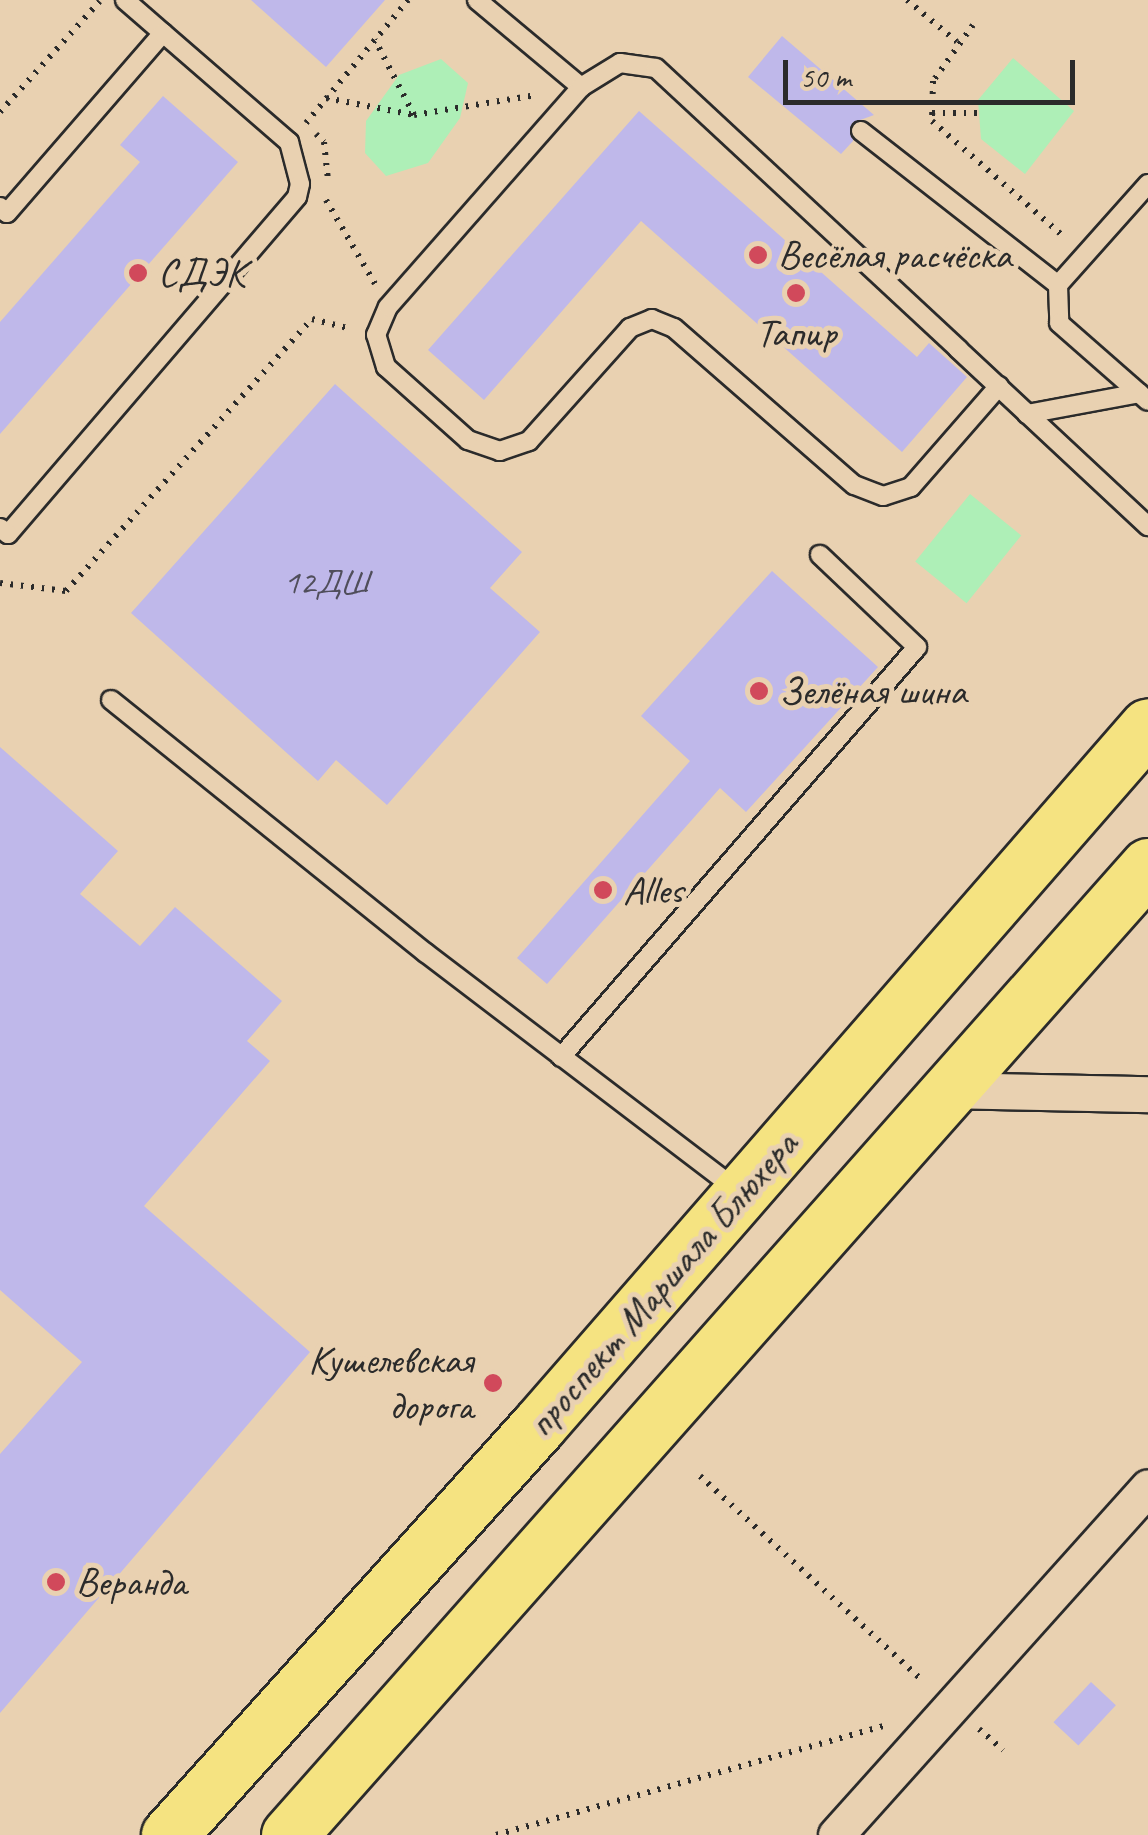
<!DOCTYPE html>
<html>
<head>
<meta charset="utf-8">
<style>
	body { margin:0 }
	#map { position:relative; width:1148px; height:1835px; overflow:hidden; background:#e9d1b1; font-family:Caveat,sans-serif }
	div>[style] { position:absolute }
	.green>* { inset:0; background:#aeefb7; transform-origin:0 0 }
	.building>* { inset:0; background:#bfb8ea; transform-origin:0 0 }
	.path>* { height:6px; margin-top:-3px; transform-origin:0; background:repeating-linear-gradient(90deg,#2b2b2b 0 2.5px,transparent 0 10.5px) }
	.roads { filter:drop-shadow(2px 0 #2b2b2b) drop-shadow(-2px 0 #2b2b2b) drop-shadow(0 2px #2b2b2b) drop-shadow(0 -2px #2b2b2b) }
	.service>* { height:18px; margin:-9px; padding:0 9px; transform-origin:9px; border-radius:9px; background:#e9d1b1 }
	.minor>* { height:35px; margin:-17.5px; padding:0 17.5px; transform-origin:17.5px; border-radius:17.5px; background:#e9d1b1 }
	.primary>* { height:55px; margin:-27.5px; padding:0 27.5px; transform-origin:27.5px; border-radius:27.5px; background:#f5e381 }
	.dots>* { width:28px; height:28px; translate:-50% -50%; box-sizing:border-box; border:5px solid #e9d1b1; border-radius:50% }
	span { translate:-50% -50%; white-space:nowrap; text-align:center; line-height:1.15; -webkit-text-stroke:10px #e9d1b1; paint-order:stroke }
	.number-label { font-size:35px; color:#504e5b }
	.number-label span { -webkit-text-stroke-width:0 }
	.poi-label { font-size:40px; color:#2b2b2b }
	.left { translate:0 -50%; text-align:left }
	.right { translate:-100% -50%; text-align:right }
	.street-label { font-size:40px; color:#2b2b2b }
	.scale { position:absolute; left:783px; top:60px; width:292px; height:45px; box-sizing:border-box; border:5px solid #2b2b2b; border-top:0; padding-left:12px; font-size:30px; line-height:35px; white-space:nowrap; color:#2b2b2b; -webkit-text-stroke:8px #e9d1b1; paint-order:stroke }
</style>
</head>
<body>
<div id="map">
	<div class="green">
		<div style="clip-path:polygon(1013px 58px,1074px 111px,1025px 174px,981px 139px,978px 100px)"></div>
		<div style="clip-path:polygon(441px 59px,468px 83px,460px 118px,428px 163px,386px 176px,365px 153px,366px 121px,399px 75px)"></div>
		<div style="left:970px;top:494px;width:66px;height:87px;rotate:39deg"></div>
	</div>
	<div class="building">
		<div style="clip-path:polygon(251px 0,385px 0,326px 67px)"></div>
		<div style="clip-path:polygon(782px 36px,874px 115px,852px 123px,853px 141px,841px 154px,748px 77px)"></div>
		<div style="clip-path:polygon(163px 96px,238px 162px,0 434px,0 322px,140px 162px,120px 145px)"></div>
		<div style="clip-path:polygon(639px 111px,917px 357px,929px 343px,967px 377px,902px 452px,641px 221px,484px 400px,428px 350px)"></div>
		<div style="clip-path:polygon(335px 384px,522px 552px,490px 588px,540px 632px,387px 805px,336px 760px,318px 781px,131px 613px)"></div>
		<div style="clip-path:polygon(772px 571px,878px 667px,746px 812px,720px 788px,547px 984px,517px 958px,690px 761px,641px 716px)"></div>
		<div style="clip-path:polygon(0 747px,118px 851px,80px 894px,140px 946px,175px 907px,282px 1001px,247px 1041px,270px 1061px,144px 1206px,310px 1352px,0 1713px,0 1454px,82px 1362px,0 1290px)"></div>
		<div style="left:1091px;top:1682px;width:34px;height:55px;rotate:43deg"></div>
	</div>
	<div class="path">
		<div style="left:907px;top:0;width:65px;rotate:40deg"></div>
		<div style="left:973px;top:25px;width:69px;rotate:125.5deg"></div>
		<div style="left:933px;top:81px;width:40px;rotate:91.4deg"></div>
		<div style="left:932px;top:121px;width:177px;rotate:41.3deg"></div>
		<div style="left:326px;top:98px;width:90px;rotate:10.9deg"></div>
		<div style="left:414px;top:115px;width:85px;rotate:-117.5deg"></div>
		<div style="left:0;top:112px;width:149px;rotate:-48deg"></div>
		<div style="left:932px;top:113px;width:47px"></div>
		<div style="left:414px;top:115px;width:124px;rotate:-9.3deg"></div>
		<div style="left:306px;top:123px;width:160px;rotate:-50.3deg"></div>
		<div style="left:316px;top:134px;width:11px;rotate:45deg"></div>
		<div style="left:324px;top:142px;width:36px;rotate:84deg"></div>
		<div style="left:326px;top:200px;width:97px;rotate:59.7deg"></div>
		<div style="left:0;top:583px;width:66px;rotate:6.9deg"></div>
		<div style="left:66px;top:591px;width:367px;rotate:-47.9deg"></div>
		<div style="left:312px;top:319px;width:40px;rotate:14.4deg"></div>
		<div style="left:700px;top:1476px;width:304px;rotate:42.6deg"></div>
		<div style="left:979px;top:1729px;width:32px;rotate:41deg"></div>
		<div style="left:496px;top:1835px;width:402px;rotate:-15.7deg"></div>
	</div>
	<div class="roads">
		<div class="service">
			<div style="left:125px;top:0;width:50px;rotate:41deg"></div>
			<div style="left:477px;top:0;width:136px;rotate:39.9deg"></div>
			<div style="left:861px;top:131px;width:250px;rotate:38deg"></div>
			<div style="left:1148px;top:184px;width:135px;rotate:131.7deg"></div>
			<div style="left:1058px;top:285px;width:38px;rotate:88deg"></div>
			<div style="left:1059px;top:323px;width:118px;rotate:41.2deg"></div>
			<div style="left:0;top:207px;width:9px;rotate:41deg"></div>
			<div style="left:7px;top:213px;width:238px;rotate:-49.1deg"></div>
			<div style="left:163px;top:33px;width:167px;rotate:40.9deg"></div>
			<div style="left:289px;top:142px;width:43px;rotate:75.3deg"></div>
			<div style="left:300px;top:184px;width:13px;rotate:103deg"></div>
			<div style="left:297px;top:197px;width:444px;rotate:130.6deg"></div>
			<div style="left:8px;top:534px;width:10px;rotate:-143deg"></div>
			<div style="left:999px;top:386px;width:134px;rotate:131.1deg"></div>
			<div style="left:911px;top:487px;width:29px;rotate:162deg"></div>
			<div style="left:883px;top:496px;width:31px;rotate:-159deg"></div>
			<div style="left:854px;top:485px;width:239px;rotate:-138.9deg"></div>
			<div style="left:674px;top:328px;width:24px;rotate:-158deg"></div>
			<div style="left:652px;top:319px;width:24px;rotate:158deg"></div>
			<div style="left:630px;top:328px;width:152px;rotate:131.8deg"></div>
			<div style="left:529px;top:441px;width:31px;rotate:161deg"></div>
			<div style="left:500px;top:451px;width:34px;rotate:-161deg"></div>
			<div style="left:468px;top:440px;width:110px;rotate:-138.3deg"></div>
			<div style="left:386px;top:367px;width:34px;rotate:-107deg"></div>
			<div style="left:376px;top:335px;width:30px;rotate:-67deg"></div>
			<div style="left:388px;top:307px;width:293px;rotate:-48.7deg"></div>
			<div style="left:581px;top:87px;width:46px;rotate:-31.6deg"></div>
			<div style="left:620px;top:63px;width:36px;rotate:8deg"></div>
			<div style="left:656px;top:68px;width:413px;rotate:42.9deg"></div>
			<div style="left:958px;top:349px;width:260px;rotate:43deg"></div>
			<div style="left:1027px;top:414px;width:114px;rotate:-10.6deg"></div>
			<div style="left:111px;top:700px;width:404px;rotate:38.8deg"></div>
			<div style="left:426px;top:953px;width:391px;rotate:37.3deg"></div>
			<div style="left:561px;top:1057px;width:543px;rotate:-49.03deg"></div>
			<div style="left:917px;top:647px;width:134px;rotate:-136.5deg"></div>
		</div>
		<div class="minor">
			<div style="left:949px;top:1090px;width:199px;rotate:1.2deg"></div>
			<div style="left:836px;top:1835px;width:467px;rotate:-48.1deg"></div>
		</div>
		<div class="primary">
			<div style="left:169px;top:1835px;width:551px;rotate:-47.94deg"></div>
			<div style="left:538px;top:1426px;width:928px;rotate:-48.93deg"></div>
			<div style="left:289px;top:1835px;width:1295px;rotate:-48.44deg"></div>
		</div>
	</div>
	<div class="dots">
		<div style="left:758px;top:255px;background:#d1495b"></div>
		<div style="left:138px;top:273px;background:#d1495b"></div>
		<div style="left:796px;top:293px;background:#d1495b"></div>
		<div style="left:759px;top:691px;background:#d1495b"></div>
		<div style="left:603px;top:890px;background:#d1495b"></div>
		<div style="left:493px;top:1383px;background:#d1495b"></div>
		<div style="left:56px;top:1582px;background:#d1495b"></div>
	</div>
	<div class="number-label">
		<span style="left:326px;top:582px">12ДШ</span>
	</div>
	<div class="poi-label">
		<span class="left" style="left:778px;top:255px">Весёлая расчёска</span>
		<span class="left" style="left:158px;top:273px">СДЭК</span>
		<span style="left:796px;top:333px">Тапир</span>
		<span class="left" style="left:779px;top:691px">Зелёная шина</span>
		<span class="left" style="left:623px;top:890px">Alles</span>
		<span class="right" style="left:473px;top:1383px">Кушелевская<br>дорога</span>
		<span class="left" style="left:76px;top:1582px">Веранда</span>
	</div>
	<div class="street-label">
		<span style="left:662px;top:1284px;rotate:-49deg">проспект Маршала Блюхера</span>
	</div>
	<div class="scale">50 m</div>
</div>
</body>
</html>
